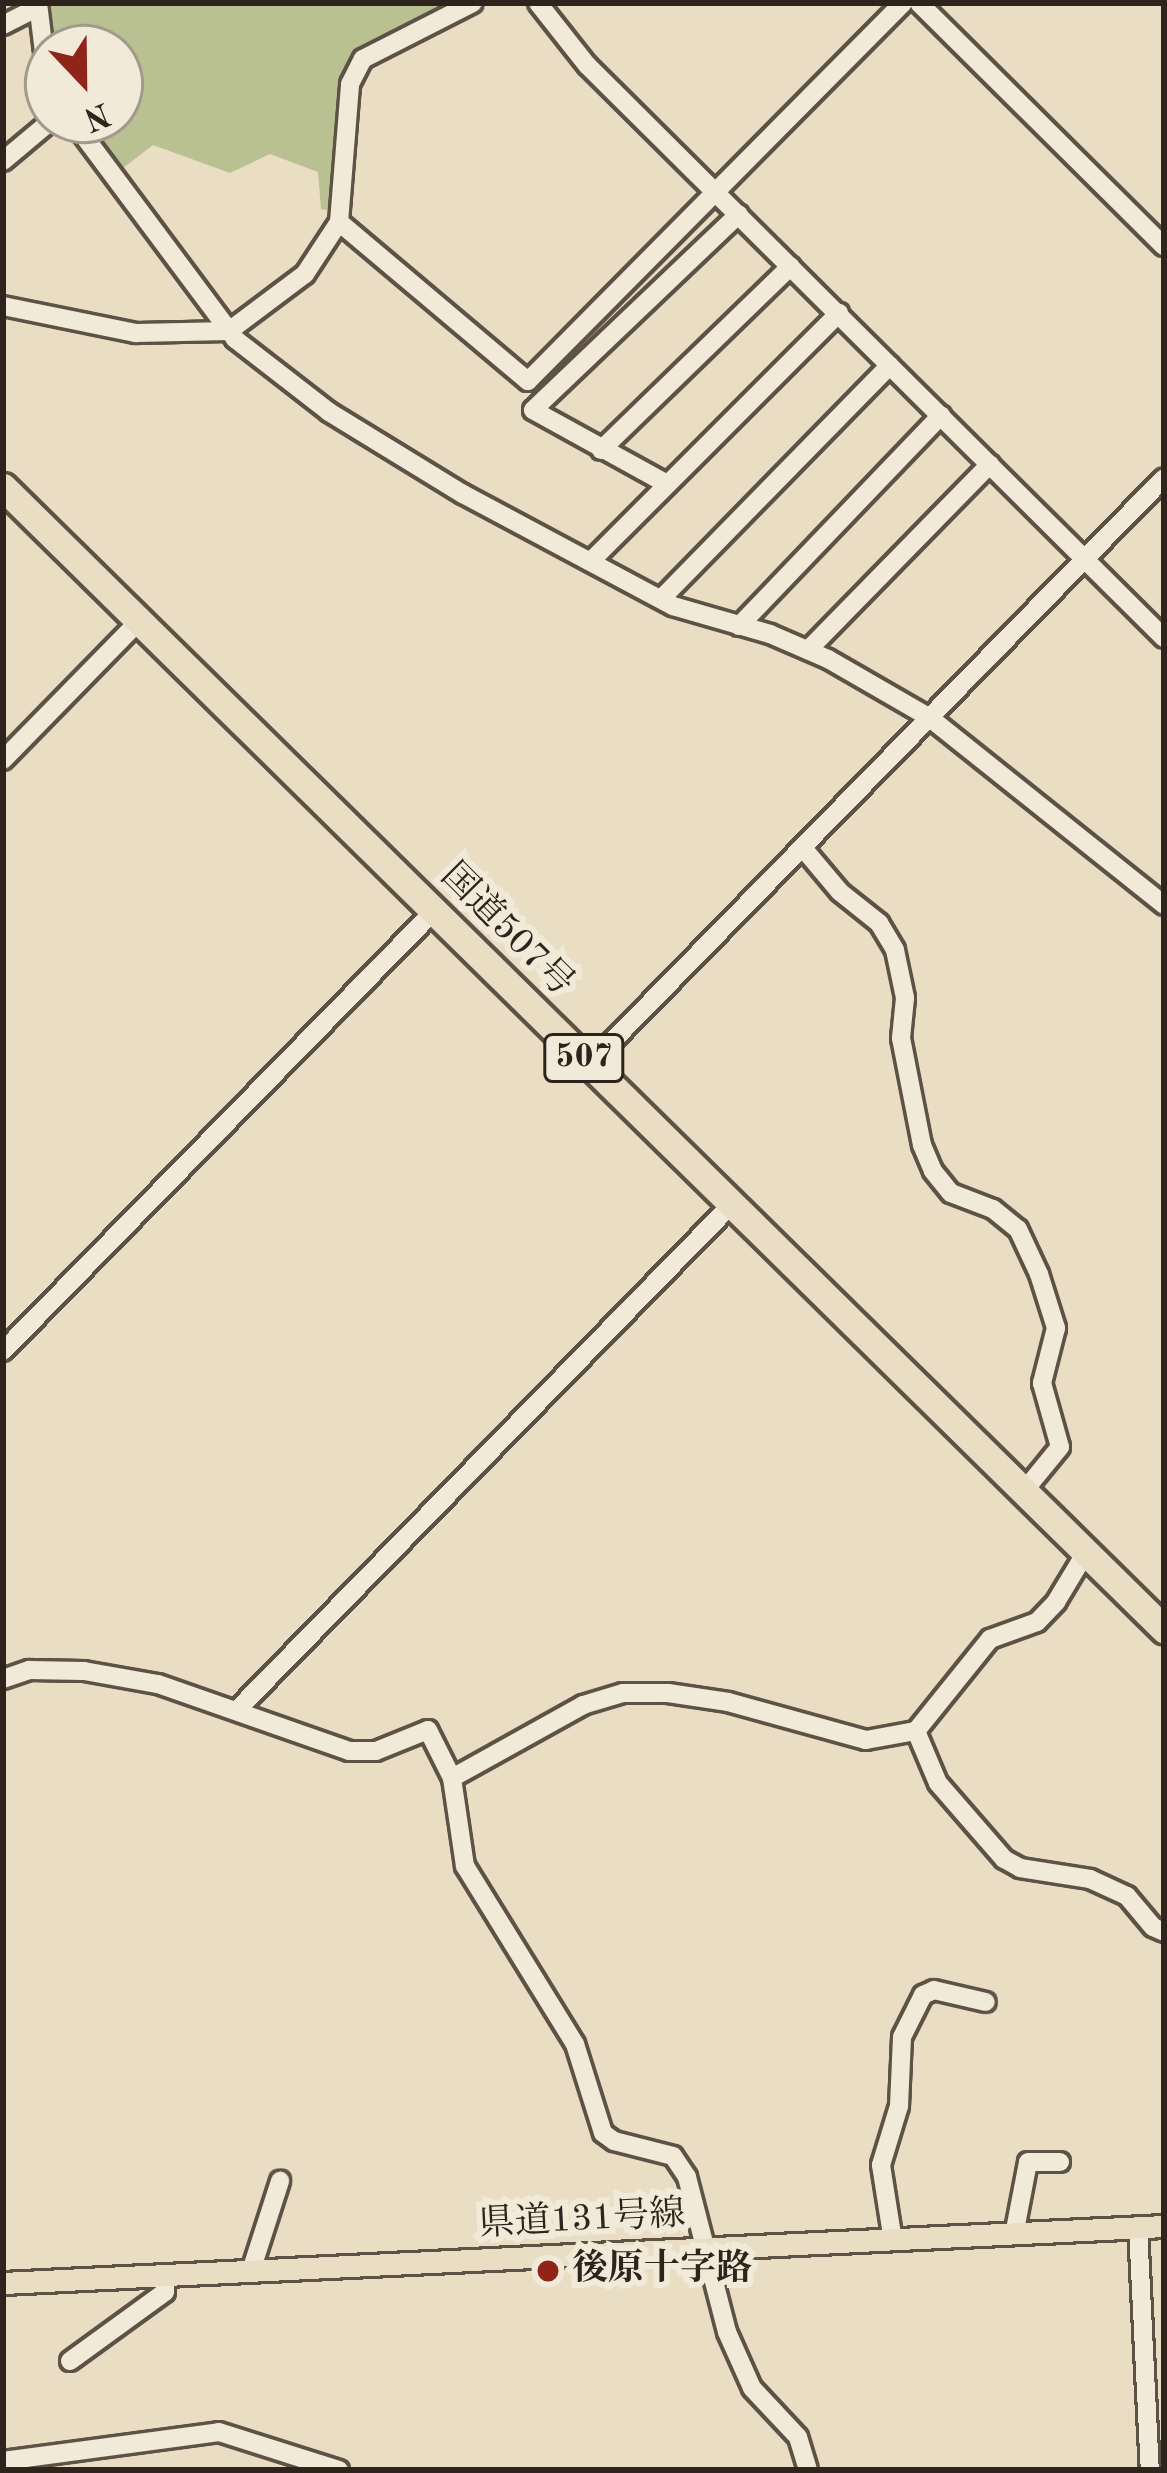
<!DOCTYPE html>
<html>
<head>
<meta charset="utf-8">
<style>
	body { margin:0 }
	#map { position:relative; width:1167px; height:2473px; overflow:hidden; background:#e9dec3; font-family:"Old Standard TT","Noto Serif JP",serif }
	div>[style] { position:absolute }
	.green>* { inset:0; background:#b9c092 }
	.roads { filter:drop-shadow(3px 0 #5e5246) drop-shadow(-3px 0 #5e5246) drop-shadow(0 3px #5e5246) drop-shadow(0 -3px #5e5246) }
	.minor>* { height:18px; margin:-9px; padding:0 9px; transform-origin:9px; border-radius:9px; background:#f1ead8 }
	.major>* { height:21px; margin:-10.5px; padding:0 10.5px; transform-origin:10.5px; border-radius:10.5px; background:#e9dec3 }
	.highway>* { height:27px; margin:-13.5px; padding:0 13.5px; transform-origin:13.5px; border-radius:13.5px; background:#e9dec3 }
	.dots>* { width:33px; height:33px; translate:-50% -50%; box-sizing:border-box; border:6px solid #f1ead8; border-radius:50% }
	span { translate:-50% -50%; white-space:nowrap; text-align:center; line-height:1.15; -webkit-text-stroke:12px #f1ead8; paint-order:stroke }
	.shield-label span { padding:3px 9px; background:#f1ead8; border:3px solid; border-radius:9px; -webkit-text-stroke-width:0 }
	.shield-label { font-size:33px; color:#2f231d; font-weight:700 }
	.street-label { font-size:36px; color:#2f231d }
	.poi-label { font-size:36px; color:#2f231d; font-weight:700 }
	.left { translate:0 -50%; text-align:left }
	.frame { position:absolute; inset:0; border:6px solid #2f231d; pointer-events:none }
	.north { position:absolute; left:24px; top:24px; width:120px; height:120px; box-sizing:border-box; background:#f1ead8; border:3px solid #a39a8d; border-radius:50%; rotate:158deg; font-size:33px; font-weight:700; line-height:48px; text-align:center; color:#2f231d }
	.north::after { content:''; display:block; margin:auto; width:42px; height:54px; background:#8f2418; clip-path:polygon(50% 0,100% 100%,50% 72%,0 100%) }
</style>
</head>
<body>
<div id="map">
	<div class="green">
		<div style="clip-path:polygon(47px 3px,462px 3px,359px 54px,334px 211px,321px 209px,318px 172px,270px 154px,230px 173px,153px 145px,123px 168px,83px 120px,120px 120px,120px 48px,50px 48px)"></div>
	</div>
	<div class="roads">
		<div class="minor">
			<div style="left:38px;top:3px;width:84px;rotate:83.1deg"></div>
			<div style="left:538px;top:3px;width:79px;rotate:51.7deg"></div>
			<div style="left:587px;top:65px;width:813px;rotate:44.8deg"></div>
			<div style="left:919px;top:3px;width:345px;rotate:44.8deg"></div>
			<div style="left:3px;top:25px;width:39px;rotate:-27deg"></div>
			<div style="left:72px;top:120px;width:273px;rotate:53.3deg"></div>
			<div style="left:235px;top:339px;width:119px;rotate:37.8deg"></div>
			<div style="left:329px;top:412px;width:157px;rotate:31.5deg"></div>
			<div style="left:463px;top:494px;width:238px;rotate:28.1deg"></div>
			<div style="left:673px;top:606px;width:101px;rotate:16.1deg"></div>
			<div style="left:770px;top:634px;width:63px;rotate:23.3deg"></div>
			<div style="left:828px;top:659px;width:118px;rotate:30deg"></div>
			<div style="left:930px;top:718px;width:300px;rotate:38.6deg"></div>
			<div style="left:3px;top:161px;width:64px;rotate:-39.9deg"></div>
			<div style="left:339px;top:222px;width:247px;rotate:40.1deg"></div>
			<div style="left:528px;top:381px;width:532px;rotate:-45.23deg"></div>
			<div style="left:3px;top:306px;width:136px;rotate:11.5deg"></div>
			<div style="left:136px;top:333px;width:93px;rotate:-1.2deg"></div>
			<div style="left:229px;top:331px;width:95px;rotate:-36.9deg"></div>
			<div style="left:305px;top:274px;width:62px;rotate:-56.8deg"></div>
			<div style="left:339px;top:222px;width:138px;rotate:-85.4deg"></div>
			<div style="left:350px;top:84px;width:28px;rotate:-63deg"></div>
			<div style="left:363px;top:59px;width:123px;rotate:-27deg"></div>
			<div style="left:601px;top:450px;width:264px;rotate:-44.1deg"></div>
			<div style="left:667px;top:484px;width:153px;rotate:-151.1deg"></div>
			<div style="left:533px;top:410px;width:284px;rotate:-43.6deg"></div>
			<div style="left:591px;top:561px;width:351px;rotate:-45deg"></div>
			<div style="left:661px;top:599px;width:327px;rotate:-45.6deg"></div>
			<div style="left:739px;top:626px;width:292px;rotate:-46.2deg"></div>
			<div style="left:808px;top:650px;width:260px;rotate:-45.6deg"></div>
			<div style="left:3px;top:760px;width:196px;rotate:-45.6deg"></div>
			<div style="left:803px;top:848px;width:57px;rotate:49.9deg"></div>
			<div style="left:840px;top:892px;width:50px;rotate:38.5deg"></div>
			<div style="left:879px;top:923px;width:31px;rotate:59deg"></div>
			<div style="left:895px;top:950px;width:49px;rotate:78.2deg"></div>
			<div style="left:905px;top:998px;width:40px;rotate:95.7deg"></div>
			<div style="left:901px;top:1038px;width:109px;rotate:78.9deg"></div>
			<div style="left:922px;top:1145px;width:28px;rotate:67deg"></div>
			<div style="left:933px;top:1171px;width:28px;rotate:51deg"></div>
			<div style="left:951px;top:1193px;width:45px;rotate:20.9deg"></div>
			<div style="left:993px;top:1209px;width:32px;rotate:39deg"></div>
			<div style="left:1018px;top:1229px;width:50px;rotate:65deg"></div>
			<div style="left:1039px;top:1274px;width:57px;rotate:72.5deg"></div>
			<div style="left:1056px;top:1328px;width:57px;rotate:104.3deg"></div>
			<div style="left:1042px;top:1383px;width:66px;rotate:74.3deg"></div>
			<div style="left:1060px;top:1447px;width:57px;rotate:129.3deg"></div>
			<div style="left:590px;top:1064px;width:820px;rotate:-45.59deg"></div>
			<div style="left:3px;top:1351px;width:616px;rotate:-45.59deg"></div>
			<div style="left:3px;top:1679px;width:28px;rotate:-19deg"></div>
			<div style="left:29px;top:1670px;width:55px;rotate:1deg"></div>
			<div style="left:84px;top:1671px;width:75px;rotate:10deg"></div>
			<div style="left:158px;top:1684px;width:202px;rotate:19.3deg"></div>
			<div style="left:349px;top:1751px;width:27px"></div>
			<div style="left:376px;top:1751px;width:56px;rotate:-22deg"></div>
			<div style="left:428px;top:1730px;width:54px;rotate:63.4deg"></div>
			<div style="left:452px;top:1778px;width:89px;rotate:81.6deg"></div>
			<div style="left:465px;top:1866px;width:209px;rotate:58.3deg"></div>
			<div style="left:575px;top:2044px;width:93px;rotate:72.5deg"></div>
			<div style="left:603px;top:2133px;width:14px;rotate:36deg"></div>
			<div style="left:614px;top:2141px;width:61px;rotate:14.3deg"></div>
			<div style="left:673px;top:2156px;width:25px;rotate:56deg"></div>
			<div style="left:687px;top:2177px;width:160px;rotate:75.5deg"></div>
			<div style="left:727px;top:2332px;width:61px;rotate:65.9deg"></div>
			<div style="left:752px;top:2388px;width:67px;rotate:46.8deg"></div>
			<div style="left:798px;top:2437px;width:34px;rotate:73deg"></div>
			<div style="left:237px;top:1710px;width:708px;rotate:-45.63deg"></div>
			<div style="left:916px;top:1731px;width:56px;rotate:67.1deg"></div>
			<div style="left:938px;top:1783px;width:101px;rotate:49deg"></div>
			<div style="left:1004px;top:1859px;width:18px;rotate:29deg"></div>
			<div style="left:1020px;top:1868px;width:71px;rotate:8.9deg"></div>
			<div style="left:1090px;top:1879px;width:41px;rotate:24.7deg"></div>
			<div style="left:1127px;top:1896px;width:40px;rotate:50deg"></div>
			<div style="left:1153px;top:1927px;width:12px;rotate:24deg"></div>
			<div style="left:452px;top:1778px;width:150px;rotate:-29.1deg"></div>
			<div style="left:583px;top:1705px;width:42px;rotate:-16.7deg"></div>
			<div style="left:623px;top:1693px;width:45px"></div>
			<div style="left:668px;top:1693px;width:61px;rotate:8.5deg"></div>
			<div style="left:728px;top:1702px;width:143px;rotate:15.4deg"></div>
			<div style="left:866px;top:1740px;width:51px;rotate:-10.2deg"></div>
			<div style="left:916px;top:1731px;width:118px;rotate:-51.2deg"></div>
			<div style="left:990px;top:1639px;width:50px;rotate:-19.9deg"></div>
			<div style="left:1037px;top:1622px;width:28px;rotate:-46deg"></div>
			<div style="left:1056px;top:1602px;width:58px;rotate:-59deg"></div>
			<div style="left:1138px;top:2228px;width:242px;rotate:87.2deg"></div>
			<div style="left:1014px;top:2235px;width:74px;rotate:-79.1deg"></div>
			<div style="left:1028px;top:2162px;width:32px"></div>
			<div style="left:893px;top:2241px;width:77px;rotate:-99deg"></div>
			<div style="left:881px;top:2165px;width:62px;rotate:-73deg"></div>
			<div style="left:899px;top:2106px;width:69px;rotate:-87.5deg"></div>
			<div style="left:902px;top:2037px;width:47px;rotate:-63.4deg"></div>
			<div style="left:923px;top:1995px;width:12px;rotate:-24deg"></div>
			<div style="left:934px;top:1990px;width:53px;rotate:13deg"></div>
			<div style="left:251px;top:2271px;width:95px;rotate:-72.1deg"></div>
			<div style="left:70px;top:2361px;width:117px;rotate:-36deg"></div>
			<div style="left:165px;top:2292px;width:16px;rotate:-90deg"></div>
			<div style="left:3px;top:2461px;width:218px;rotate:-7.6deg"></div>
			<div style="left:219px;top:2432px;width:126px;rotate:17.6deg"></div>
		</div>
		<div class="major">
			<div style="left:3px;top:2283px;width:1162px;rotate:-2.81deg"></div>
		</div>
		<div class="highway">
			<div style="left:3px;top:487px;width:1629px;rotate:44.53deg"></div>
		</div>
	</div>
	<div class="dots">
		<div style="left:548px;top:2271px;background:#8f2418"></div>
	</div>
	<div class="shield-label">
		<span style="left:584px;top:1058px">507</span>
	</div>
	<div class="street-label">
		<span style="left:506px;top:931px;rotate:45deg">国道507号</span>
		<span style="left:582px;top:2221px;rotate:-3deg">県道131号線</span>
	</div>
	<div class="poi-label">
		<span class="left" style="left:572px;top:2271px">後原十字路</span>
	</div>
	<div class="frame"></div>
	<div class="north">N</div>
</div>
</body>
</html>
